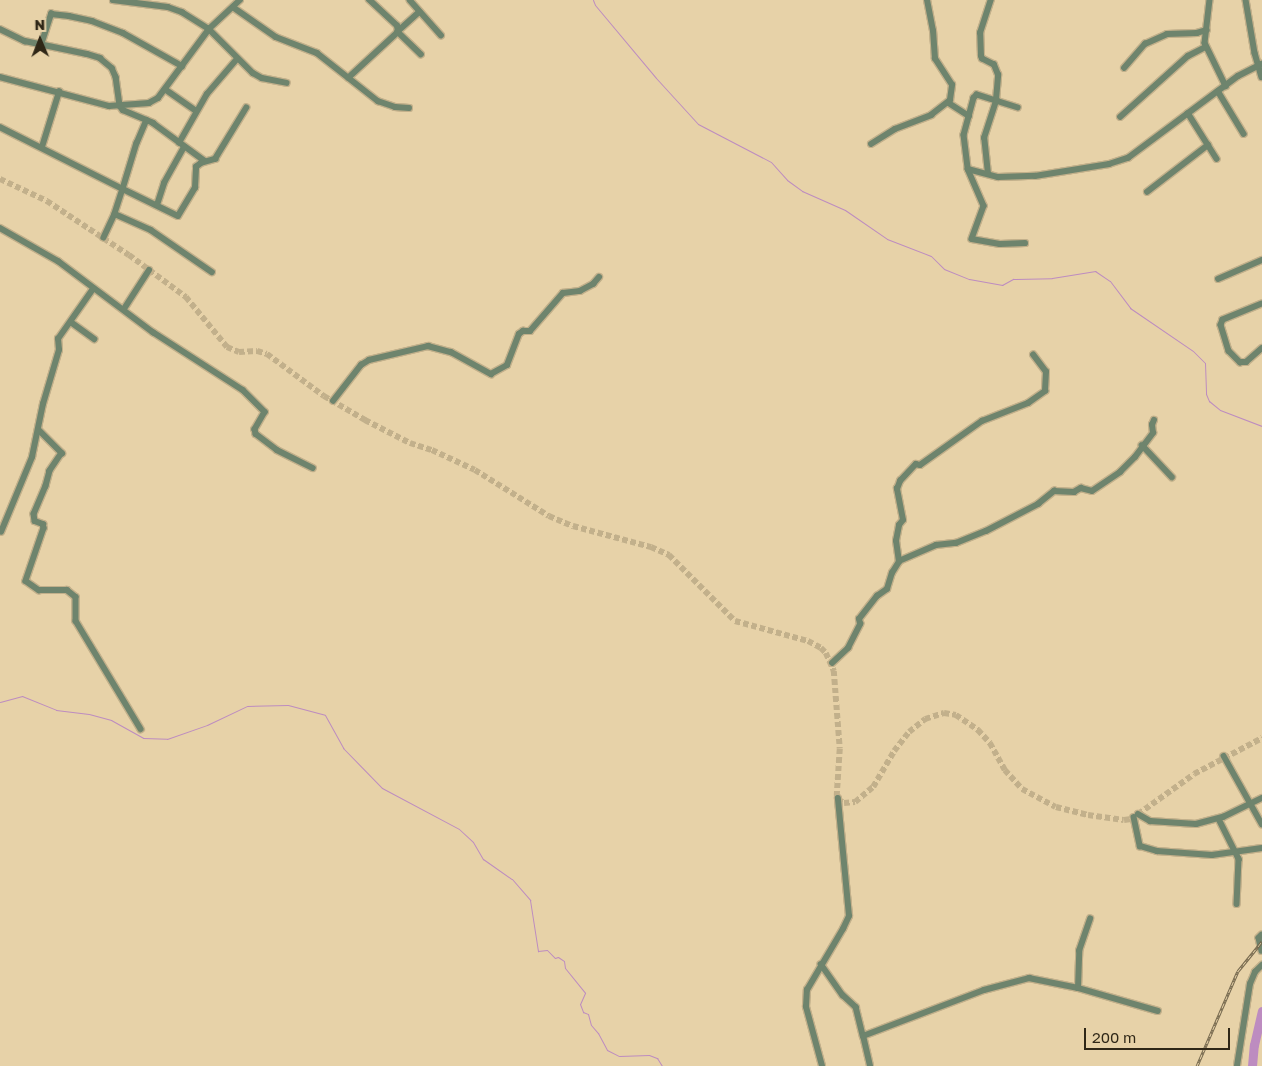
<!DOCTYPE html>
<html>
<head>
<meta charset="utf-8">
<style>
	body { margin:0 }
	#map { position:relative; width:1262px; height:1066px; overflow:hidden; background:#e7d2a8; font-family:"Golos Text",sans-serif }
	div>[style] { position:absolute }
	.stream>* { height:1px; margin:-0.5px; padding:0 0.5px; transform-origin:0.5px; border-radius:0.5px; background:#bd8cc0 }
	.river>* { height:9px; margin:-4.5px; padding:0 4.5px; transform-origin:4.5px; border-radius:4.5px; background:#bd8cc0 }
	.minor-tunnel>* { height:5.5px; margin-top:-2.75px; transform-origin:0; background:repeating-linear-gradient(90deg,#c2b08b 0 5.5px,transparent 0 8.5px) }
	.roads { filter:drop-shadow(1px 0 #c2b08b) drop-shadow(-1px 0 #c2b08b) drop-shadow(0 1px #c2b08b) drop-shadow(0 -1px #c2b08b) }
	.minor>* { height:5.5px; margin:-2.75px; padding:0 2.75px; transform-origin:2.75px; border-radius:2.75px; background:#6e846d }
	.rail>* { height:3px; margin-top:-1.5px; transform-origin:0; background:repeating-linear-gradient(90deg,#e7d2a8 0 4px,#75684e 0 8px); box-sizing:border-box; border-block:1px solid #75684e }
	span { translate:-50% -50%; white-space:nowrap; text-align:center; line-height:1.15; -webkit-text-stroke:4.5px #e7d2a8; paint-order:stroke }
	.north { position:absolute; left:15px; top:15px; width:50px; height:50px; -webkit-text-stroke:4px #e7d2a8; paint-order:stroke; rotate:359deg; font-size:14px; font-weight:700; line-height:20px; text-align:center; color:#2f2717 }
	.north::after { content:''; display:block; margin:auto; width:18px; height:22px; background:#2f2717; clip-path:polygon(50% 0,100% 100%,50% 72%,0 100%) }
	.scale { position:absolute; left:1084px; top:1028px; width:146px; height:22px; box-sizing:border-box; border:2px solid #2f2717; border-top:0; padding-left:6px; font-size:15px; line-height:18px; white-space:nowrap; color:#2f2717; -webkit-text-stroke:4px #e7d2a8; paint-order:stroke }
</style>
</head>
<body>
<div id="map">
	<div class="stream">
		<div style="left:593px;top:0;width:5px;rotate:68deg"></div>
		<div style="left:595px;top:5px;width:95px;rotate:50.1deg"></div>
		<div style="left:656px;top:78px;width:62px;rotate:47.6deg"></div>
		<div style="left:698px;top:124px;width:82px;rotate:27.5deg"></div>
		<div style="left:771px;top:162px;width:24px;rotate:48deg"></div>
		<div style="left:787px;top:180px;width:19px;rotate:36deg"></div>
		<div style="left:802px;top:191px;width:47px;rotate:23.8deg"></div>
		<div style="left:845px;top:210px;width:51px;rotate:34.6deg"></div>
		<div style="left:887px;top:239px;width:47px;rotate:21.1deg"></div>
		<div style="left:931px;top:256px;width:18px;rotate:45deg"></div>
		<div style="left:944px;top:269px;width:27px;rotate:22deg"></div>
		<div style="left:969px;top:279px;width:34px;rotate:10deg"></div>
		<div style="left:1002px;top:285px;width:13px;rotate:-29deg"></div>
		<div style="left:1013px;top:279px;width:39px;rotate:-1deg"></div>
		<div style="left:1052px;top:278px;width:44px;rotate:-9.2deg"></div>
		<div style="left:1095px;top:271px;width:18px;rotate:34deg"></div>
		<div style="left:1110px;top:281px;width:34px;rotate:53deg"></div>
		<div style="left:1130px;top:308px;width:76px;rotate:34.3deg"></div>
		<div style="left:1193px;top:351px;width:17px;rotate:45deg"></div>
		<div style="left:1205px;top:363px;width:31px;rotate:88deg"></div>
		<div style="left:1206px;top:394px;width:8px;rotate:67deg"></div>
		<div style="left:1209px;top:401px;width:14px;rotate:39deg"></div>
		<div style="left:1220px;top:410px;width:45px;rotate:20.9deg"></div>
		<div style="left:0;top:702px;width:23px;rotate:-15deg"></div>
		<div style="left:22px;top:696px;width:37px;rotate:22deg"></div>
		<div style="left:56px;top:710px;width:33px;rotate:7deg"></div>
		<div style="left:89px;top:714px;width:23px;rotate:15deg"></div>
		<div style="left:111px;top:720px;width:37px;rotate:29deg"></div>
		<div style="left:143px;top:738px;width:24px;rotate:2deg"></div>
		<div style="left:167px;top:739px;width:42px;rotate:-19.3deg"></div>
		<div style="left:207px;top:725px;width:44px;rotate:-25.4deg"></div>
		<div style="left:247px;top:706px;width:41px;rotate:-1.4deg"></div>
		<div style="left:288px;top:705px;width:38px;rotate:15deg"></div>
		<div style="left:325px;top:715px;width:38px;rotate:61deg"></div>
		<div style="left:343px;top:748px;width:56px;rotate:45.7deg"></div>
		<div style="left:382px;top:788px;width:87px;rotate:28deg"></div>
		<div style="left:459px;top:829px;width:19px;rotate:43deg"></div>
		<div style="left:473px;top:842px;width:20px;rotate:60deg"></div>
		<div style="left:483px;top:859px;width:35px;rotate:35deg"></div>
		<div style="left:512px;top:879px;width:28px;rotate:49deg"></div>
		<div style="left:530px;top:900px;width:52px;rotate:81.1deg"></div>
		<div style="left:538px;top:951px;width:9px;rotate:-6deg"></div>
		<div style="left:547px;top:950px;width:11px;rotate:45deg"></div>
		<div style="left:555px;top:958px;width:3px;rotate:-18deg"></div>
		<div style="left:558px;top:957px;width:7px;rotate:34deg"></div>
		<div style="left:564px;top:961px;width:7px;rotate:82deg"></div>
		<div style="left:565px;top:968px;width:32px;rotate:51deg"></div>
		<div style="left:585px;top:993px;width:12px;rotate:114deg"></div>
		<div style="left:580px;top:1004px;width:9px;rotate:69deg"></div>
		<div style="left:583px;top:1012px;width:5px;rotate:22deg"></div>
		<div style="left:588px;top:1014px;width:11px;rotate:75deg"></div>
		<div style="left:591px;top:1025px;width:11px;rotate:49deg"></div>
		<div style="left:598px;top:1033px;width:19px;rotate:62deg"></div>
		<div style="left:607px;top:1050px;width:13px;rotate:27deg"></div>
		<div style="left:619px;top:1056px;width:30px;rotate:-2deg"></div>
		<div style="left:649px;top:1055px;width:9px;rotate:21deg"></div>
		<div style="left:657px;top:1058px;width:9px;rotate:58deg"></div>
	</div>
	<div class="river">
		<div style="left:1252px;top:1066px;width:21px;rotate:-85deg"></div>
		<div style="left:1254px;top:1045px;width:35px;rotate:-77deg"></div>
	</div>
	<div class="minor-tunnel">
		<div style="left:0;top:179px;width:52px;rotate:25.1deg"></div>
		<div style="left:47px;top:201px;width:98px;rotate:33.4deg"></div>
		<div style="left:129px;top:255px;width:71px;rotate:36.4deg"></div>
		<div style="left:186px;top:297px;width:65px;rotate:50.6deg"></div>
		<div style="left:227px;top:347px;width:13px;rotate:23deg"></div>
		<div style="left:239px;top:352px;width:18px;rotate:-3deg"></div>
		<div style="left:257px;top:351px;width:10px;rotate:17deg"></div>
		<div style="left:267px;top:354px;width:71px;rotate:36.4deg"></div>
		<div style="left:324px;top:396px;width:48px;rotate:30.3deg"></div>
		<div style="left:365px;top:420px;width:51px;rotate:27.1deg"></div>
		<div style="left:410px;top:443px;width:23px;rotate:18deg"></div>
		<div style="left:432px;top:450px;width:47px;rotate:24.9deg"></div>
		<div style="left:475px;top:470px;width:87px;rotate:31.9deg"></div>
		<div style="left:549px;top:516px;width:26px;rotate:23deg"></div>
		<div style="left:573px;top:526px;width:81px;rotate:15.1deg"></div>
		<div style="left:651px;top:547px;width:20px;rotate:24deg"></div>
		<div style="left:669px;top:555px;width:93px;rotate:45deg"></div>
		<div style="left:735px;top:621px;width:76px;rotate:15.3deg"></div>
		<div style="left:808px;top:641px;width:15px;rotate:28deg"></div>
		<div style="left:821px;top:648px;width:7px;rotate:45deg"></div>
		<div style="left:826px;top:653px;width:20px;rotate:66deg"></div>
		<div style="left:834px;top:671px;width:78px;rotate:85.6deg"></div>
		<div style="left:840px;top:749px;width:47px;rotate:93.7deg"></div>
		<div style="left:837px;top:796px;width:3px;rotate:72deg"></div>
		<div style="left:838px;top:799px;width:7px;rotate:34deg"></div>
		<div style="left:844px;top:803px;width:11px;rotate:-5deg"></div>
		<div style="left:855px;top:802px;width:23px;rotate:-40deg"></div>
		<div style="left:873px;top:787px;width:42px;rotate:-59.7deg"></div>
		<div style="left:894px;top:751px;width:24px;rotate:-52deg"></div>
		<div style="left:909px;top:732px;width:21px;rotate:-39deg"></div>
		<div style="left:925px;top:719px;width:20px;rotate:-18deg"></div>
		<div style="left:944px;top:713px;width:12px;rotate:9deg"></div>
		<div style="left:956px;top:715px;width:27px;rotate:34deg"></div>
		<div style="left:978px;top:730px;width:18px;rotate:47deg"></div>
		<div style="left:990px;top:743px;width:31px;rotate:61deg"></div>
		<div style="left:1005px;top:770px;width:25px;rotate:48deg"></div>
		<div style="left:1022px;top:789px;width:38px;rotate:28deg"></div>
		<div style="left:1056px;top:807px;width:33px;rotate:14deg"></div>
		<div style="left:1088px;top:815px;width:36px;rotate:8deg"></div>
		<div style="left:1124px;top:820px;width:7px;rotate:-8deg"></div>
		<div style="left:1131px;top:819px;width:77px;rotate:-35.5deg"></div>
		<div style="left:1194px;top:774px;width:77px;rotate:-27.9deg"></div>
	</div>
	<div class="roads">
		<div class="minor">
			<div style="left:113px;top:0;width:55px;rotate:7.3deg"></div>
			<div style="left:168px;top:7px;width:15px;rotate:20deg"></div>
			<div style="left:182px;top:12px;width:32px;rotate:32deg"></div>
			<div style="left:209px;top:29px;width:62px;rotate:45deg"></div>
			<div style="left:253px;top:73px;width:10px;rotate:29deg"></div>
			<div style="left:262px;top:78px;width:25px;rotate:11deg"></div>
			<div style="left:410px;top:0;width:47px;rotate:48.5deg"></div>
			<div style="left:1210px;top:0;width:43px;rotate:96.6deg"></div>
			<div style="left:1205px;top:43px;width:48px;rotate:64deg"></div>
			<div style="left:1246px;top:0;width:54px;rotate:80.4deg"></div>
			<div style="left:1255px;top:53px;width:25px;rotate:74deg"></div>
			<div style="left:233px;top:7px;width:52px;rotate:34.9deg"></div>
			<div style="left:276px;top:37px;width:44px;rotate:21.3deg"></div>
			<div style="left:317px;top:53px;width:78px;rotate:38.2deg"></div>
			<div style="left:378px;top:101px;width:18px;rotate:19deg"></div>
			<div style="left:395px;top:107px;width:14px;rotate:4deg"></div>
			<div style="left:420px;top:12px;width:30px;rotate:138deg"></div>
			<div style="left:398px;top:32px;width:32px;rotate:44deg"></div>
			<div style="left:0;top:29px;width:28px;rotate:26deg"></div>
			<div style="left:25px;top:41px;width:63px;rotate:11.8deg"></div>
			<div style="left:87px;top:54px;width:14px;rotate:17deg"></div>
			<div style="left:100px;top:58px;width:16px;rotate:40deg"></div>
			<div style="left:112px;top:68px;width:10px;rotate:66deg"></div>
			<div style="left:116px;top:77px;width:29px;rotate:82deg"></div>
			<div style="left:120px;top:106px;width:5px;rotate:53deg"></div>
			<div style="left:123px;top:110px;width:33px;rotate:23deg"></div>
			<div style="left:153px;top:123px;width:64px;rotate:36.2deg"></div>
			<div style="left:41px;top:45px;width:33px;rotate:-72deg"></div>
			<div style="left:51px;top:14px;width:18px;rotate:6deg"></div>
			<div style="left:69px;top:16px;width:24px;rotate:12deg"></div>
			<div style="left:92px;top:21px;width:33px;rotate:21deg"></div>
			<div style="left:123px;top:33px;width:68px;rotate:29.2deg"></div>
			<div style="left:1124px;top:68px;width:32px;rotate:-49deg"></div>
			<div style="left:1145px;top:44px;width:24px;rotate:-24deg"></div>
			<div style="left:1167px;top:34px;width:30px;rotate:-2deg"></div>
			<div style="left:1197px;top:33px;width:10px;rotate:-17deg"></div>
			<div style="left:0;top:77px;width:113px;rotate:14.9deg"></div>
			<div style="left:109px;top:106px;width:40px;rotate:-4.3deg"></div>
			<div style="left:149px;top:103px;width:10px;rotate:-29deg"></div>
			<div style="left:158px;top:98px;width:86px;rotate:-53.5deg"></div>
			<div style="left:209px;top:29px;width:42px;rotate:-43.1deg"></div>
			<div style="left:348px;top:78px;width:68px;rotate:-42.6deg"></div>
			<div style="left:398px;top:32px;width:6px;rotate:-99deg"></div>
			<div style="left:397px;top:26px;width:38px;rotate:-137deg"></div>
			<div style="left:165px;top:89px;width:38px;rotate:35deg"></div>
			<div style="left:1218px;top:91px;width:50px;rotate:58.8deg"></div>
			<div style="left:949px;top:103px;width:24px;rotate:33deg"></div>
			<div style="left:1018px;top:108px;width:43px;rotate:-162.4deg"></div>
			<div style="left:977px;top:95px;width:4px;rotate:135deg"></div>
			<div style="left:974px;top:98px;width:38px;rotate:105deg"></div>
			<div style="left:964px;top:135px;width:34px;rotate:83deg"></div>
			<div style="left:968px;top:169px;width:40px;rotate:66.6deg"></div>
			<div style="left:984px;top:206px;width:35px;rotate:110deg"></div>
			<div style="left:972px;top:239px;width:28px;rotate:10deg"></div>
			<div style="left:1000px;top:244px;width:25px;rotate:-2deg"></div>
			<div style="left:1188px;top:113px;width:54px;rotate:57.8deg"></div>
			<div style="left:1120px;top:117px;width:91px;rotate:-41.9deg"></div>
			<div style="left:1188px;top:56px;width:20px;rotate:-27deg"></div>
			<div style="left:147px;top:120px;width:25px;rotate:113deg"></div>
			<div style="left:137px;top:143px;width:48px;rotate:106.9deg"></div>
			<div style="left:123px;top:189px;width:61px;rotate:26.1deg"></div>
			<div style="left:178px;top:216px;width:33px;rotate:-59deg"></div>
			<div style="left:195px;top:188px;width:21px;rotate:-87deg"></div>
			<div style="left:196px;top:167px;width:6px;rotate:-39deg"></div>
			<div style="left:201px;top:163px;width:15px;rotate:-16deg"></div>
			<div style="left:215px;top:159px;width:60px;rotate:-58.7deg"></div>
			<div style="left:0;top:127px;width:138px;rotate:26.8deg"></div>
			<div style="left:123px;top:189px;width:26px;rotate:108deg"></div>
			<div style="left:115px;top:214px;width:26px;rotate:115deg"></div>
			<div style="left:179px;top:143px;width:56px;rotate:-60.3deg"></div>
			<div style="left:207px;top:94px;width:46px;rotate:-49.4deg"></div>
			<div style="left:871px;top:144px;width:28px;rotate:-32deg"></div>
			<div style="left:895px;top:129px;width:39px;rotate:-21deg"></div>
			<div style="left:931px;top:115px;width:24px;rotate:-38deg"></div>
			<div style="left:950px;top:100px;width:15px;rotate:-82deg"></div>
			<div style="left:952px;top:85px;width:31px;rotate:-123deg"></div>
			<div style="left:935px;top:59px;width:28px;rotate:-94deg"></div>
			<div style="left:933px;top:31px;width:32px;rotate:-101deg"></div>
			<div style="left:42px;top:147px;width:58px;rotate:-72.8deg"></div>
			<div style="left:968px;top:169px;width:31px;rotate:15deg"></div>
			<div style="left:998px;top:177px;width:37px;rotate:-2deg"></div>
			<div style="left:1035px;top:176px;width:75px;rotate:-9.2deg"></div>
			<div style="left:1109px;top:164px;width:20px;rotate:-18deg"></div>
			<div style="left:1128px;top:158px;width:137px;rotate:-36.7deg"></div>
			<div style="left:1238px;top:76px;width:27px;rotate:-27deg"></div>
			<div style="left:988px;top:174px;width:36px;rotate:-96deg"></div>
			<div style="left:984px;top:138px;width:40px;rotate:-72deg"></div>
			<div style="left:996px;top:100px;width:25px;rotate:-85deg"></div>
			<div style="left:998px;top:75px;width:11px;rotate:-112deg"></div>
			<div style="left:994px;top:65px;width:13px;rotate:-153deg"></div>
			<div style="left:982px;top:59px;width:3px;rotate:-108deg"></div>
			<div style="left:981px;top:56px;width:23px;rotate:-92deg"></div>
			<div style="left:980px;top:33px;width:35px;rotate:-72deg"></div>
			<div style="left:1147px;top:192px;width:77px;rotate:-37.6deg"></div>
			<div style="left:157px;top:205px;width:23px;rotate:-72deg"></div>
			<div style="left:164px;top:183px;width:41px;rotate:-60.9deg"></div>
			<div style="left:115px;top:214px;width:39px;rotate:24deg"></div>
			<div style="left:151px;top:230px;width:74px;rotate:34.5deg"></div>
			<div style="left:0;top:228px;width:67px;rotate:29.6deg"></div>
			<div style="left:58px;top:261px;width:119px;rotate:36.8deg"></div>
			<div style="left:153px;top:332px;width:107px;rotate:32.8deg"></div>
			<div style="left:243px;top:390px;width:31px;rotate:45deg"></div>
			<div style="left:265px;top:412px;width:20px;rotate:120deg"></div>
			<div style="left:255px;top:429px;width:5px;rotate:79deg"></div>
			<div style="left:256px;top:434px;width:26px;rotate:37deg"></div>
			<div style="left:277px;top:450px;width:40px;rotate:26.6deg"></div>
			<div style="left:1218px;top:279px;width:48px;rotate:-23.4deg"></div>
			<div style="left:1262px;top:304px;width:42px;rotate:157.7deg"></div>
			<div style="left:1223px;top:320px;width:5px;rotate:112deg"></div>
			<div style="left:1221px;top:325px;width:27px;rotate:73deg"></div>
			<div style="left:1229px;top:351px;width:16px;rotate:45deg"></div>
			<div style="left:1240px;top:362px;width:6px"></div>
			<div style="left:1246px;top:362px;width:21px;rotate:-41deg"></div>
			<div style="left:124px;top:309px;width:46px;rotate:-57.3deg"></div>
			<div style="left:71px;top:322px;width:29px;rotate:36deg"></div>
			<div style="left:333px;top:401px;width:46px;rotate:-52.1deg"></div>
			<div style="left:361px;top:365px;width:9px;rotate:-32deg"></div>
			<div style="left:369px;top:360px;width:61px;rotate:-13.3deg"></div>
			<div style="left:428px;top:346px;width:24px;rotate:15deg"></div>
			<div style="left:451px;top:352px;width:46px;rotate:28.8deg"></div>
			<div style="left:491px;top:374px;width:18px;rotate:-29deg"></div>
			<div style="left:507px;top:365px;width:33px;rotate:-69deg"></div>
			<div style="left:519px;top:334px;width:5px;rotate:-37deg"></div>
			<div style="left:523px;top:331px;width:7px"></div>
			<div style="left:530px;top:331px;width:50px;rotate:-49deg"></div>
			<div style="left:563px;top:293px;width:17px;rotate:-7deg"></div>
			<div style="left:580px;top:291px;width:15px;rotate:-28deg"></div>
			<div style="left:593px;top:284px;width:9px;rotate:-49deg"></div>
			<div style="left:39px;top:430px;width:33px;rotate:45deg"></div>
			<div style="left:62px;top:453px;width:22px;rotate:124deg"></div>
			<div style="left:50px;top:471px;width:16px;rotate:105deg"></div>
			<div style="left:46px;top:486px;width:30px;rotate:113deg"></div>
			<div style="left:34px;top:514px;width:7px;rotate:82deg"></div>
			<div style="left:35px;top:521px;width:9px;rotate:21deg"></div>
			<div style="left:43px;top:524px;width:4px;rotate:76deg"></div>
			<div style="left:44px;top:528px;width:56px;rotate:108.8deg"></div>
			<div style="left:26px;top:581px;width:16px;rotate:35deg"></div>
			<div style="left:39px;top:590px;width:28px"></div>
			<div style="left:67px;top:590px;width:11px;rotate:38deg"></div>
			<div style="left:76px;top:597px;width:24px;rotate:90deg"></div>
			<div style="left:76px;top:621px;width:126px;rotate:59deg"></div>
			<div style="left:1142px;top:445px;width:44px;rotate:46.8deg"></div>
			<div style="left:1px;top:532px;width:81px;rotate:-67.5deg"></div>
			<div style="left:32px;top:457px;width:54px;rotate:-78.3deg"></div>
			<div style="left:43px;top:404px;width:56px;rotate:-73.5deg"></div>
			<div style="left:59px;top:350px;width:11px;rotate:-95deg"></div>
			<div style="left:58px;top:339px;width:61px;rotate:-55deg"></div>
			<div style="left:899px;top:561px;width:40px;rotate:-23.4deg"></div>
			<div style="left:936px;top:545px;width:20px;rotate:-6deg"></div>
			<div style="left:956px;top:543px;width:32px;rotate:-22deg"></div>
			<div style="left:986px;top:531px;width:59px;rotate:-27.4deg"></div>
			<div style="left:1038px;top:504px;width:21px;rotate:-39deg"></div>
			<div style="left:1054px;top:491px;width:20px;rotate:3deg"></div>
			<div style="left:1074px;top:492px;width:8px;rotate:-30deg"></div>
			<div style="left:1081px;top:488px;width:11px;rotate:15deg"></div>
			<div style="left:1092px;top:491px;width:34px;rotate:-34deg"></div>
			<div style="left:1120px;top:472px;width:21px;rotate:-45deg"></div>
			<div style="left:1135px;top:457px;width:30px;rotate:-53deg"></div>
			<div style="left:1153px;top:433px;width:8px;rotate:-97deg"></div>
			<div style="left:1152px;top:425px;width:5px;rotate:-68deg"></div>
			<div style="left:832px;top:663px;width:22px;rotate:-43deg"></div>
			<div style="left:848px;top:648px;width:27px;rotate:-63deg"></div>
			<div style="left:860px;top:624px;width:5px;rotate:-101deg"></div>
			<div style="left:859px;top:619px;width:29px;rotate:-52deg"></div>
			<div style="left:877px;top:596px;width:12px;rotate:-35deg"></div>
			<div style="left:887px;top:589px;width:17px;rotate:-73deg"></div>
			<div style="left:892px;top:573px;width:13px;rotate:-58deg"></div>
			<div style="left:899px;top:562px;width:21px;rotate:-98deg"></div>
			<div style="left:896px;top:541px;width:16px;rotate:-79deg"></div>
			<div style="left:899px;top:525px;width:6px;rotate:-51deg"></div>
			<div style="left:903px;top:520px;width:32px;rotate:-101deg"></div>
			<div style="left:897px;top:489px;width:9px;rotate:-69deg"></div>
			<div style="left:900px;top:481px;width:23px;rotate:-47deg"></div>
			<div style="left:916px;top:464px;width:4px;rotate:14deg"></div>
			<div style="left:920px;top:465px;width:76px;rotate:-35.4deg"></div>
			<div style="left:982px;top:421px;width:49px;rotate:-21.4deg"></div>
			<div style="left:1028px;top:403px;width:21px;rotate:-35deg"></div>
			<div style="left:1045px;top:391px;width:19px;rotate:-87deg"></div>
			<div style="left:1046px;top:372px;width:21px;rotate:-127deg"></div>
			<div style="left:1224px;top:756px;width:78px;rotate:60.8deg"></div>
			<div style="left:1138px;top:814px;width:14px;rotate:30deg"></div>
			<div style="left:1150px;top:821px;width:46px;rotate:3.7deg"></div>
			<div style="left:1196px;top:824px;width:28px;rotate:-15deg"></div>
			<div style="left:1223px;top:817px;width:43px;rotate:-26deg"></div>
			<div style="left:1134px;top:817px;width:30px;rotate:78deg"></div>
			<div style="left:1140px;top:846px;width:18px;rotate:16deg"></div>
			<div style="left:1157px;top:851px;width:55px;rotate:4.2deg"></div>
			<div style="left:1212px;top:855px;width:50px;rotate:-8deg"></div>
			<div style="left:1219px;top:819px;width:45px;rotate:63.4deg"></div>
			<div style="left:1239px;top:859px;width:45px;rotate:92.5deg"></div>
			<div style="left:1262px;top:935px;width:4px;rotate:135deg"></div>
			<div style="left:1259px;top:938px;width:13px;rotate:77deg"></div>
			<div style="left:821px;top:964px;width:38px;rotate:55deg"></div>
			<div style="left:843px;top:995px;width:18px;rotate:43deg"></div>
			<div style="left:856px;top:1007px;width:30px;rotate:76deg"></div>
			<div style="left:1078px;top:988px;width:83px;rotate:16deg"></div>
			<div style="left:822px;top:1066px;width:61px;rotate:-105.2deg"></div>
			<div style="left:806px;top:1007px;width:17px;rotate:-87deg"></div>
			<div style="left:807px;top:990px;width:71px;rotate:-59.5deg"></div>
			<div style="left:843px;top:929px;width:14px;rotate:-65deg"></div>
			<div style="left:849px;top:916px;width:118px;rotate:-95.4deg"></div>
			<div style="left:870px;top:1066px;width:31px;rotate:-103deg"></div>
			<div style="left:863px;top:1036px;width:129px;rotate:-20.8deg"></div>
			<div style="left:984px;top:990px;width:47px;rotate:-14.9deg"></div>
			<div style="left:1029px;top:978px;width:50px;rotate:11.5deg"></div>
			<div style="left:1078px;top:988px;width:37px;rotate:-88deg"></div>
			<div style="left:1079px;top:951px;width:34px;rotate:-71deg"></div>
			<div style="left:1237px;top:1066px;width:83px;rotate:-81deg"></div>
			<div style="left:1250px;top:984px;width:13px;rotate:-67deg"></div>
			<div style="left:1255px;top:972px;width:10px;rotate:-45deg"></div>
		</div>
	</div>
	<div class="rail">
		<div style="left:1197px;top:1066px;width:103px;rotate:-66.7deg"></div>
		<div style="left:1238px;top:971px;width:38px;rotate:-51deg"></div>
	</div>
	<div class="north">N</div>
	<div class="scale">200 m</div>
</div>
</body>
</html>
